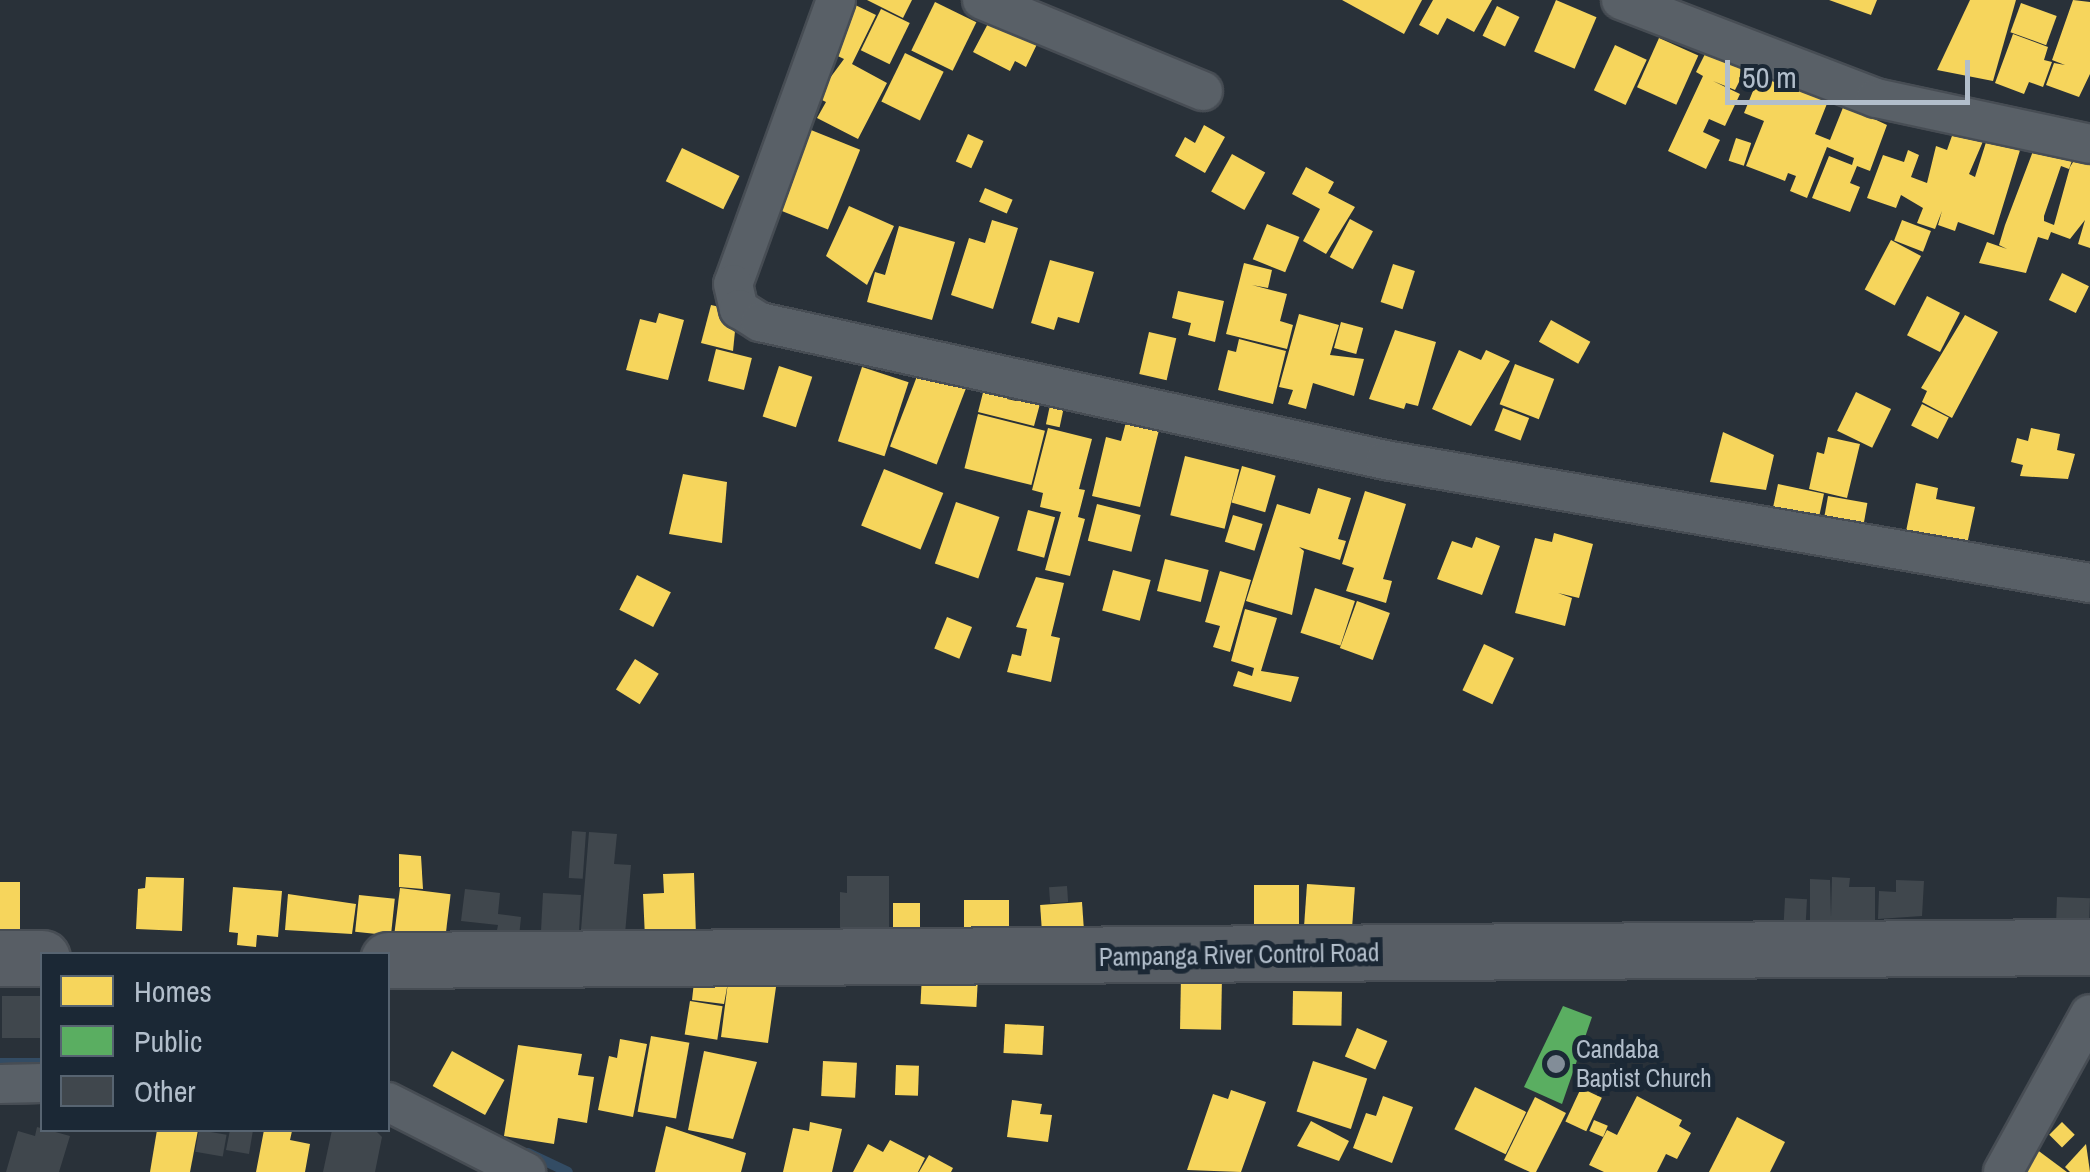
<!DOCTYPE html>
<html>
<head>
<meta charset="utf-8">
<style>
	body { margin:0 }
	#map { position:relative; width:2090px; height:1172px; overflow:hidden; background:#293139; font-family:"Archivo Narrow",sans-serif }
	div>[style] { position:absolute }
	.homes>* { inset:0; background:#f6d55c; transform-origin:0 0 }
	.public>* { inset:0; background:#5aae61 }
	.stream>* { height:10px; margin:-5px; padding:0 5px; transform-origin:5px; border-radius:5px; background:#334c64 }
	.building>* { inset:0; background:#40474d; transform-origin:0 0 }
	.roads { filter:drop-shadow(2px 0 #474d54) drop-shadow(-2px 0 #474d54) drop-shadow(0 2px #474d54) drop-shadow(0 -2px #474d54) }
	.street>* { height:38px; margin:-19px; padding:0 19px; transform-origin:19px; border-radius:19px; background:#596067 }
	.secondary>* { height:55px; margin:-27.5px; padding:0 27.5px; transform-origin:27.5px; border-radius:27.5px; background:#585e65 }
	.dots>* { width:28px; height:28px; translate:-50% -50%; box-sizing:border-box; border:5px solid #1b2835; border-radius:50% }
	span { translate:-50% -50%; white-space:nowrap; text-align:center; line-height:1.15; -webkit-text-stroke:10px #1b2835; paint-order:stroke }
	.street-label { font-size:25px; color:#b2becb }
	.poi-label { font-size:25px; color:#b2becb }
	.left { translate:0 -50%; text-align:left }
	.legend { position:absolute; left:40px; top:952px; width:350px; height:180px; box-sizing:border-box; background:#1b2835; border:2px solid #576471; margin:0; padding:12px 18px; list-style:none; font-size:30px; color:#b2becb }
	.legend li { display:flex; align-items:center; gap:20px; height:50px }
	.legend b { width:50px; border:2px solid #576471 }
	.scale { position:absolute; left:1725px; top:60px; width:245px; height:45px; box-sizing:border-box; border:5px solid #b2becb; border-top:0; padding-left:12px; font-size:30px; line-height:35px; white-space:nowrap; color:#b2becb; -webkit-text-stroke:8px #1b2835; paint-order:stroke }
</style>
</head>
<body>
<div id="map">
	<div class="homes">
		<div style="clip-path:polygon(845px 0,876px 15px,852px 64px,887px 83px,858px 139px,817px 118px,826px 102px,816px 97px,844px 59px,825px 50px)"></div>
		<div style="clip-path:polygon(867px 0,912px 0,903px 18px)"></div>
		<div style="clip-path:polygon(1342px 0,1422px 0,1404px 34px)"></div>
		<div style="clip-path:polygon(1433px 0,1492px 0,1474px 32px,1447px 18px,1438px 35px,1419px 25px)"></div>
		<div style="left:1556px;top:0;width:44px;height:56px;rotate:23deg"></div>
		<div style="clip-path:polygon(1829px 0,1877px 0,1871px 15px)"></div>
		<div style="clip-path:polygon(1970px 0,2016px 0,1993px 81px,1937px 70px)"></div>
		<div style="clip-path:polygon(2073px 0,2090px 2px,2090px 74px,2079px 97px,2046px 85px,2054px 63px,2065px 65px,2052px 60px)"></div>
		<div style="left:935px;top:2px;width:46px;height:54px;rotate:26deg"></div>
		<div style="left:2021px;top:3px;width:38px;height:31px;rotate:20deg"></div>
		<div style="left:1497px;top:6px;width:25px;height:33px;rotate:26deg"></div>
		<div style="left:881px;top:9px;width:32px;height:46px;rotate:26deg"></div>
		<div style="clip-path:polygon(992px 16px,1039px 40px,1026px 67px,1015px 61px,1010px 71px,973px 52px)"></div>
		<div style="clip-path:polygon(2013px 34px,2048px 47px,2044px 60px,2052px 62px,2043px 87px,2029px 82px,2024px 94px,1995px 83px)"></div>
		<div style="left:1659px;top:38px;width:43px;height:54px;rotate:24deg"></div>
		<div style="clip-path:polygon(1710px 44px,1749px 62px,1735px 90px,1713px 81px,1740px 94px,1725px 126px,1709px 119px,1703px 132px,1720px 140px,1706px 169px,1668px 151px,1703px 76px,1696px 72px)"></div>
		<div style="left:1615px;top:45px;width:35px;height:50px;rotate:25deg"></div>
		<div style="left:905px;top:53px;width:43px;height:54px;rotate:26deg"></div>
		<div style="clip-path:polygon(1766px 59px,1830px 96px,1815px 134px,1830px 140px,1844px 105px,1887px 125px,1870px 171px,1857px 166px,1850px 183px,1860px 187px,1850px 212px,1812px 198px,1829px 156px,1852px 165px,1854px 158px,1827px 147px,1807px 198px,1790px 191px,1796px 176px,1788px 173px,1785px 181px,1746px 166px,1764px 121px,1744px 113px)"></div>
		<div style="clip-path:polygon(1204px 125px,1225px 137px,1205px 173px,1175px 156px,1185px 137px,1195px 143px)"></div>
		<div style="clip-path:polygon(1967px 125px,1987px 132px,1969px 174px,1975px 177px,1988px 136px,2021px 147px,1994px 235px,1958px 222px,1955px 231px,1938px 225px,1942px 211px,1935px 229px,1917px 223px,1923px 208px,1901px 195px,1896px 208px,1867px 198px,1883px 155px,1904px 162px,1908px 150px,1919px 155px,1911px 177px,1927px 183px,1936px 146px,1947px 150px,1953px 133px,1963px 137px)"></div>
		<div style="left:811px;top:130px;width:53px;height:86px;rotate:22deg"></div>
		<div style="left:968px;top:134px;width:17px;height:30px;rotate:24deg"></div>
		<div style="left:1736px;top:138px;width:16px;height:24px;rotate:18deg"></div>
		<div style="clip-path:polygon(2038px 138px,2077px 147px,2069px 169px,2061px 166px,2044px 216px,2044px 221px,2054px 225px,2070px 167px,2084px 144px,2090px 146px,2090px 248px,2078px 244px,2085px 220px,2070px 239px,2051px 232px,2048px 240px,2038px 237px,2026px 273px,1979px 263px,1987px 242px,2007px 249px,1999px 245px,2005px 225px)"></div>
		<div style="left:682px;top:148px;width:64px;height:37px;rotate:26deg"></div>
		<div style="left:1232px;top:154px;width:38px;height:43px;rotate:29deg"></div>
		<div style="clip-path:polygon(1306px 167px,1334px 182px,1328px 193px,1355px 207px,1326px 254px,1303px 241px,1320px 209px,1292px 194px)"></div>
		<div style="left:985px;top:188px;width:30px;height:15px;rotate:23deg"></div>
		<div style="clip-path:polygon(849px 206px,894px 226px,867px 285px,826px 256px)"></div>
		<div style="left:1350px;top:219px;width:26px;height:43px;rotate:28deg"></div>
		<div style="clip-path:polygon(992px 220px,1018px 228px,993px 309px,951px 295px,969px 238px,985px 243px)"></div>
		<div style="left:1902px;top:220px;width:31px;height:22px;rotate:21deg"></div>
		<div style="left:1267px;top:224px;width:35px;height:38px;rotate:22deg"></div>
		<div style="clip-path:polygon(899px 226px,955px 242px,932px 320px,867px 302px,875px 272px,885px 275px)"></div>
		<div style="left:1891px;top:240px;width:34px;height:56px;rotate:28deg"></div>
		<div style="clip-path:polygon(1050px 260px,1094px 272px,1079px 323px,1058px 317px,1054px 330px,1031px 323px)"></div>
		<div style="clip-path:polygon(1244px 263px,1272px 270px,1268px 288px,1252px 285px,1287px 294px,1280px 321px,1293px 325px,1287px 349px,1226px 334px)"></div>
		<div style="left:1393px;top:264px;width:23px;height:40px;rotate:18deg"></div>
		<div style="left:2062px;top:273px;width:30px;height:30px;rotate:26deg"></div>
		<div style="clip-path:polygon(1178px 291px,1224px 301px,1215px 342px,1188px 335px,1191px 323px,1172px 318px)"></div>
		<div style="left:1927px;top:296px;width:37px;height:44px;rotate:27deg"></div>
		<div style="clip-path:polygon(711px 305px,737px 311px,733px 351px,701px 343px)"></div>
		<div style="clip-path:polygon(659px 313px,684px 320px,668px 380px,626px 370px,640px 319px,656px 323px)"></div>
		<div style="clip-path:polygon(1299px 314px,1339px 325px,1330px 355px,1364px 359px,1354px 396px,1313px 383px,1306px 409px,1288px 404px,1293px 390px,1279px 387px)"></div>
		<div style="clip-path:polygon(1965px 315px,1998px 332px,1952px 418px,1922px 402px,1927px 391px,1921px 388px)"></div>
		<div style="left:1551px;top:320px;width:45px;height:25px;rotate:29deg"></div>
		<div style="left:1341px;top:322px;width:23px;height:27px;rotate:15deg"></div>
		<div style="clip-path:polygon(1395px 330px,1436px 342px,1418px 406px,1406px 403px,1404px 409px,1369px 399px)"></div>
		<div style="left:1149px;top:332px;width:28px;height:43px;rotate:13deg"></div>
		<div style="clip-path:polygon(1239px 339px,1286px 351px,1273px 404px,1218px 390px,1228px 350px,1236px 352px)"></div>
		<div style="left:716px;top:349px;width:37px;height:33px;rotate:14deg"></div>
		<div style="clip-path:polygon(1459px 350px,1481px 360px,1486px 350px,1510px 361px,1471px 426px,1432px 409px)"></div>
		<div style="left:1515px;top:364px;width:42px;height:43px;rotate:21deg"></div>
		<div style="left:779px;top:366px;width:35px;height:53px;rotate:18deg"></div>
		<div style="left:862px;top:367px;width:49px;height:78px;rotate:18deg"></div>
		<div style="left:919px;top:371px;width:50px;height:81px;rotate:21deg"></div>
		<div style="clip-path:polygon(986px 381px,1011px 387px,1007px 399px,1016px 401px,1020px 383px,1044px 389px,1034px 426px,978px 412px)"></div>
		<div style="left:1053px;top:391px;width:14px;height:34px;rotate:12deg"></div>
		<div style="left:1856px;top:392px;width:39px;height:43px;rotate:26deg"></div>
		<div style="left:1922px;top:404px;width:30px;height:24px;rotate:27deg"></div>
		<div style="left:1503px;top:408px;width:28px;height:24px;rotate:21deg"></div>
		<div style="left:978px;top:414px;width:69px;height:56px;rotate:14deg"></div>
		<div style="clip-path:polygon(1126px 422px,1159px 430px,1140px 507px,1092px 496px,1106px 437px,1121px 441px)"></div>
		<div style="clip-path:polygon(1048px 428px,1092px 439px,1079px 489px,1085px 490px,1078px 517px,1085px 519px,1070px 576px,1045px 570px,1061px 512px,1040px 507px,1043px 493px,1032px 490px)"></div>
		<div style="clip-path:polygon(2031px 428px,2060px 434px,2057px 450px,2075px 454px,2068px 479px,2020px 476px,2023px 465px,2011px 462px,2017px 438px,2028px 441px)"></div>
		<div style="clip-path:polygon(1723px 432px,1774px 455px,1766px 490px,1710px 482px)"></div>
		<div style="clip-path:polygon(1828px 437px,1860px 444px,1847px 498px,1809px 489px,1817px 452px,1824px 454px)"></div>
		<div style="left:1185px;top:456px;width:56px;height:61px;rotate:14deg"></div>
		<div style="left:1242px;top:466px;width:35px;height:38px;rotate:16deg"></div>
		<div style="left:884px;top:469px;width:64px;height:61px;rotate:22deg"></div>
		<div style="clip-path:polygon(683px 474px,727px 482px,722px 543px,669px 534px)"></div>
		<div style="clip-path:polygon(1916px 483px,1938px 488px,1936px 499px,1975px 507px,1966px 549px,1905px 536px)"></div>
		<div style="left:1778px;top:484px;width:47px;height:27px;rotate:12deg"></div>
		<div style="clip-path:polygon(1318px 488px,1351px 498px,1338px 539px,1346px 541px,1340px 560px,1299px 547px,1304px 551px,1292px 615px,1246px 601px,1277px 504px,1310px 514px)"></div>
		<div style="clip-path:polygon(1365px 491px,1406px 504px,1383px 579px,1392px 581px,1386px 603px,1346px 591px,1354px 568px,1342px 564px)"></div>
		<div style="left:1828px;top:496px;width:40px;height:27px;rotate:10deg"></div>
		<div style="left:956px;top:502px;width:46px;height:65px;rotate:19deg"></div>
		<div style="left:1097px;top:504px;width:45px;height:38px;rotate:14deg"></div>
		<div style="left:1028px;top:510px;width:28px;height:42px;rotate:15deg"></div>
		<div style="left:1233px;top:515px;width:31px;height:28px;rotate:17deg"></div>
		<div style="clip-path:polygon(1554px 533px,1593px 544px,1579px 598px,1558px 593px,1572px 598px,1565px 626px,1515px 613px,1535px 538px,1552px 542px)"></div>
		<div style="clip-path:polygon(1476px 537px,1500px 546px,1482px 595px,1437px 579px,1452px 541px,1472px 548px)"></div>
		<div style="left:1165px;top:559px;width:45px;height:33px;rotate:14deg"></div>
		<div style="left:1113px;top:570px;width:39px;height:42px;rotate:15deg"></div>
		<div style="clip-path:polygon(1220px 571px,1251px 580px,1230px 652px,1213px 647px,1220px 626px,1205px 622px)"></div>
		<div style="left:637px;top:575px;width:38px;height:39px;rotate:27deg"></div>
		<div style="clip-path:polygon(1036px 577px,1064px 583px,1051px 636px,1060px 638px,1051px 682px,1007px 672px,1012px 654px,1021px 656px,1027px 629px,1016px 627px)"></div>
		<div style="left:1315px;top:588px;width:42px;height:47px;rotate:18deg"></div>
		<div style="left:1357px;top:601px;width:35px;height:50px;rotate:20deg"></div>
		<div style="clip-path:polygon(1245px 609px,1277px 618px,1261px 671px,1299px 677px,1291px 702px,1233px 686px,1238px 671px,1252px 676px,1254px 668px,1231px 661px)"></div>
		<div style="left:947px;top:617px;width:27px;height:34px;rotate:22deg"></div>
		<div style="left:1484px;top:644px;width:33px;height:51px;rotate:25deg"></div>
		<div style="left:635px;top:659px;width:28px;height:36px;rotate:32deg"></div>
		<div style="clip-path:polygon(399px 854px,421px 856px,423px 889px,399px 887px)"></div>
		<div style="clip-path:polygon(694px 873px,696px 936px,645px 938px,643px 894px,664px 893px,663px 874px)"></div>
		<div style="clip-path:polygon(146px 877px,184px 878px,182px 931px,136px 929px,138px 889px,145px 888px)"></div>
		<div style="left:0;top:882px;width:20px;height:54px"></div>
		<div style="left:1307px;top:884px;width:48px;height:47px;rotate:4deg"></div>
		<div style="left:1254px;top:885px;width:45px;height:59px"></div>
		<div style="clip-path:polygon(233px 887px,282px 891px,278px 937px,257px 935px,256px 947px,237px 945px,238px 933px,229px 932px)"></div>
		<div style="left:400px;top:888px;width:51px;height:44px;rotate:7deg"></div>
		<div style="clip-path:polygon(288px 894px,356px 904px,352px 934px,285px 930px)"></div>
		<div style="left:359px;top:895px;width:36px;height:37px;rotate:6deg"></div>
		<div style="left:964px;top:900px;width:45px;height:40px"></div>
		<div style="left:1082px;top:902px;width:31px;height:42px;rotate:86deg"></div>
		<div style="left:893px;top:903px;width:27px;height:35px"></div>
		<div style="clip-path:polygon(695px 973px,737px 976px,736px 986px,743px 987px,744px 976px,777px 980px,768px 1043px,721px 1037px,728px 982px,724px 1004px,692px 1000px)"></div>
		<div style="left:922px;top:975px;width:56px;height:29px;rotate:3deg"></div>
		<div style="left:1181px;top:975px;width:41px;height:54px;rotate:1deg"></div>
		<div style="left:1293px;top:991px;width:49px;height:34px;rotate:1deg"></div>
		<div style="left:690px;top:1001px;width:33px;height:34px;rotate:9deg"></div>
		<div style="left:1005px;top:1024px;width:39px;height:29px;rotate:3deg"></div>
		<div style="left:1357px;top:1028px;width:33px;height:31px;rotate:23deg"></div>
		<div style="left:651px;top:1036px;width:39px;height:77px;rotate:10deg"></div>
		<div style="clip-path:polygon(620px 1039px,647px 1044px,633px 1117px,598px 1110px,609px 1056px,617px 1058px)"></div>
		<div style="clip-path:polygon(518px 1045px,582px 1054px,578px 1075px,594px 1077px,587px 1123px,558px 1118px,554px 1144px,504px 1136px)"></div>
		<div style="left:452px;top:1051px;width:60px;height:40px;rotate:29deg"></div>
		<div style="clip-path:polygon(704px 1051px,757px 1062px,733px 1139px,688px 1130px)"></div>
		<div style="left:823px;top:1061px;width:34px;height:35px;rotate:3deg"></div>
		<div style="left:1313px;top:1061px;width:57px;height:53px;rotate:18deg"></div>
		<div style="left:896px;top:1065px;width:23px;height:30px;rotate:2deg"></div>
		<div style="left:1475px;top:1087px;width:57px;height:47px;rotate:26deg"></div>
		<div style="left:1581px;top:1088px;width:23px;height:37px;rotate:25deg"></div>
		<div style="clip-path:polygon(1231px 1090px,1266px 1102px,1241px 1172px,1187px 1170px,1213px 1094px,1228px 1099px)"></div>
		<div style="clip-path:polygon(1383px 1096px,1413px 1107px,1392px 1163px,1353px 1148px,1366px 1113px,1376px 1116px)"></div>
		<div style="clip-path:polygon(1637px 1096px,1682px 1120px,1679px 1126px,1691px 1133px,1677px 1159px,1666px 1154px,1657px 1172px,1604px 1172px,1589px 1165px,1607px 1130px,1617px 1135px)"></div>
		<div style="clip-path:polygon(1535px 1097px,1566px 1113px,1536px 1172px,1530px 1172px,1504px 1160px)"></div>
		<div style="clip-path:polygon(1012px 1100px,1042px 1104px,1040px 1114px,1052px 1115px,1048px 1142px,1007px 1137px)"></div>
		<div style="clip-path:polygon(1737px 1117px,1785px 1142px,1770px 1172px,1709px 1172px)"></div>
		<div style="left:1594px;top:1120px;width:15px;height:12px;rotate:23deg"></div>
		<div style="clip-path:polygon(1311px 1121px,1349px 1141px,1339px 1161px,1297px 1146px)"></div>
		<div style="clip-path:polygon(810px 1122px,842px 1129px,832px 1172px,783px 1172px,793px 1128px,809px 1131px)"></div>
		<div style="left:2062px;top:1122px;width:18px;height:18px;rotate:45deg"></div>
		<div style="clip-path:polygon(666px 1126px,746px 1153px,741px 1172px,655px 1172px)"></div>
		<div style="clip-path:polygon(157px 1130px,198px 1130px,190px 1172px,150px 1172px)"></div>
		<div style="clip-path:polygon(264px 1130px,292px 1131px,290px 1140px,310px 1144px,305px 1172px,256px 1172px)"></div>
		<div style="clip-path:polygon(890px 1140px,925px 1158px,918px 1172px,853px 1172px,868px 1144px,883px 1152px)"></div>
		<div style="clip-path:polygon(2086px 1144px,2090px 1172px,2070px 1172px,2065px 1167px)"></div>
		<div style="clip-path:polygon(2036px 1149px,2067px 1172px,2018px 1172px)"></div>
		<div style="clip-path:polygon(929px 1155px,953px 1168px,951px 1172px,919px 1172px)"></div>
	</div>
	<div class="public">
		<div style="clip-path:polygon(1563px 1006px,1592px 1017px,1562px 1104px,1524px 1087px)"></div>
	</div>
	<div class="stream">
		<div style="left:0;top:1063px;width:42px"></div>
		<div style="left:528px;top:1153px;width:44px;rotate:25.4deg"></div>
	</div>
	<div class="building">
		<div style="left:572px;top:831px;width:14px;height:47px;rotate:4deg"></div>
		<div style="clip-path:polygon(589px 832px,617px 834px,614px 864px,631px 865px,625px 934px,581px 930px)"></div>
		<div style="clip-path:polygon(847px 876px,889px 876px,889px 937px,840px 937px,840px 892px,847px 893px)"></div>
		<div style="clip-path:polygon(1832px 877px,1850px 878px,1849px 887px,1875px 887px,1875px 927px,1810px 927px,1810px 879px,1830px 880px,1831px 917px)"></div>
		<div style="clip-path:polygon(1896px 880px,1924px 881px,1922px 916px,1878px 919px,1879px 891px,1896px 892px)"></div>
		<div style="left:1067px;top:886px;width:16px;height:18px;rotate:86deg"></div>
		<div style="clip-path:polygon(465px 889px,500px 893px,498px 914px,521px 917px,519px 937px,496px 935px,498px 925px,461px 921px)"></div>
		<div style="left:543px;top:893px;width:38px;height:46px;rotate:3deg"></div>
		<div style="left:2057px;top:897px;width:33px;height:33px;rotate:2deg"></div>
		<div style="left:1785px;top:898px;width:22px;height:26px;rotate:3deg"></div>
		<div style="left:42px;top:996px;width:42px;height:40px;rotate:90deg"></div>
		<div style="clip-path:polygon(37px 1127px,70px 1136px,59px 1172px,6px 1172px,18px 1131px,35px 1136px)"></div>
		<div style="left:199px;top:1130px;width:28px;height:22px;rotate:10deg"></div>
		<div style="clip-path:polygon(230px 1130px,253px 1130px,249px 1154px,226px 1150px)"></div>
		<div style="clip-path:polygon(332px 1130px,375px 1130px,382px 1137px,375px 1172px,323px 1172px)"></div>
	</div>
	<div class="roads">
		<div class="street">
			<div style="left:836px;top:0;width:302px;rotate:109.9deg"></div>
			<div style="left:733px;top:284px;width:26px;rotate:77deg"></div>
			<div style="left:739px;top:309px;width:25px;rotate:32deg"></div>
			<div style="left:760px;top:322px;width:640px;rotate:12.45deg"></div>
			<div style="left:1385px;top:460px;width:716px;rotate:9.9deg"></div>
			<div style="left:982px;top:0;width:239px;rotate:22.4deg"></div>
			<div style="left:1621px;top:0;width:273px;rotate:21deg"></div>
			<div style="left:1876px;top:98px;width:219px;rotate:12.1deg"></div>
			<div style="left:0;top:1084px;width:42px;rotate:-1.4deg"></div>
			<div style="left:388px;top:1102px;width:155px;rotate:26.9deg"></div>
			<div style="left:2003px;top:1172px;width:180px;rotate:-61.2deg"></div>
		</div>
		<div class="secondary">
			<div style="left:0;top:958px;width:42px"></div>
			<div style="left:388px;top:960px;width:1702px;rotate:-0.44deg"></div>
		</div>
	</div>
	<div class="dots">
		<div style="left:1556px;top:1064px;background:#828d98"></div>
	</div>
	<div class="street-label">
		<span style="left:1239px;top:955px;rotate:-1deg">Pampanga River Control Road</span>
	</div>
	<div class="poi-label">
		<span class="left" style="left:1576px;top:1064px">Candaba<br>Baptist Church</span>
	</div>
	<ul class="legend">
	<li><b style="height:28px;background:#f6d55c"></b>Homes</li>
	<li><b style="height:28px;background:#5aae61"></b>Public</li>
	<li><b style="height:28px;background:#40474d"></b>Other</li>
	</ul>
	<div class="scale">50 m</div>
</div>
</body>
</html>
